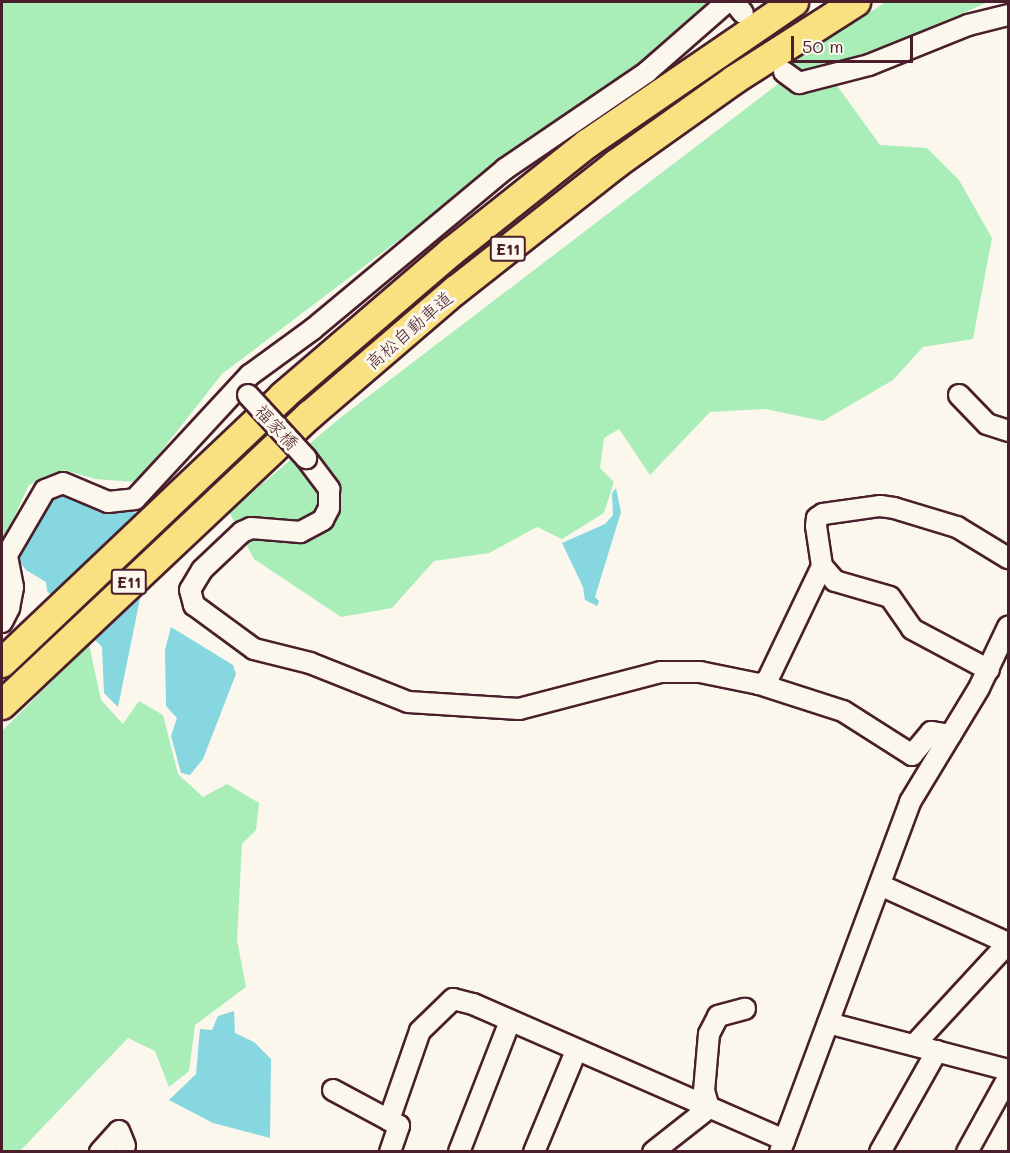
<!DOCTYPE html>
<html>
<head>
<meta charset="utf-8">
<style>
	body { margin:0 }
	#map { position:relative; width:1010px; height:1153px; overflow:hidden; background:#fbf7ec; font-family:Mali,"Klee One",sans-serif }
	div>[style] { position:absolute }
	.green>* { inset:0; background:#a9edb8 }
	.water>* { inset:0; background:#86d7e0 }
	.roads { filter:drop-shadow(2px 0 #4a1f2b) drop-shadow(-2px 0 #4a1f2b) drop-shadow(0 2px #4a1f2b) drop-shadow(0 -2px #4a1f2b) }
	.minor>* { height:20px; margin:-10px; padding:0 10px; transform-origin:10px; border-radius:10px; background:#fbf7ec }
	.highway>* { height:28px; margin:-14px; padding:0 14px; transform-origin:14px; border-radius:14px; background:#f9e181 }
	.bridges { filter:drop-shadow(2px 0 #4a1f2b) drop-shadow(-2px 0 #4a1f2b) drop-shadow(0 2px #4a1f2b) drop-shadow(0 -2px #4a1f2b) }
	.minor-bridge>* { height:20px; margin:-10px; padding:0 10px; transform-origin:10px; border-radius:10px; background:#fbf7ec }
	span { translate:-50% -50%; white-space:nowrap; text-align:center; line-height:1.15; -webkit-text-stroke:6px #fbf7ec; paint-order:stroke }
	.shield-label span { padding:2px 4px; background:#fbf7ec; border:2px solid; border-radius:4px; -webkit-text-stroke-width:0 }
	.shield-label { font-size:16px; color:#4a1f2b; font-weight:700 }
	.street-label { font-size:18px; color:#4a1f2b }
	.frame { position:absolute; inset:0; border:3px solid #4a1f2b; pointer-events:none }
	.scale { position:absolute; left:791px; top:36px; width:122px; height:27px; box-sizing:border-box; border:3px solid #4a1f2b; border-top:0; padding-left:8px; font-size:18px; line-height:21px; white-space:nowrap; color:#4a1f2b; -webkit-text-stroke:4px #fbf7ec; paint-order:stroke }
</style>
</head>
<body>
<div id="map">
	<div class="green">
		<div style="clip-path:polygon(2px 2px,719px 2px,645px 66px,503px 161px,222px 374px,137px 482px,95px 479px,64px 470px,29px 485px,2px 543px)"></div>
		<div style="clip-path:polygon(886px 2px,988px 2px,838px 69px,838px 87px,880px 145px,927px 148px,959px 180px,992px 238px,973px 339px,923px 347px,893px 380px,823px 421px,765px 409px,710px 412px,650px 475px,619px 429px,604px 438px,600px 468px,614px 482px,604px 513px,562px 539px,537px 527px,489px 553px,434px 561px,392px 608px,341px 617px,254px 559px,229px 512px,340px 418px,778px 84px,789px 64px)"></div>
		<div style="clip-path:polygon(89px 644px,101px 700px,123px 724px,139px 701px,163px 715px,178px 774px,203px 797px,227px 784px,259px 803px,256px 830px,242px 844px,237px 940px,246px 987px,195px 1025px,189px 1071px,169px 1087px,155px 1051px,128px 1038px,20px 1151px,2px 1151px,2px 731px)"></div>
	</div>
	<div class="water">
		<div style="clip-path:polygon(59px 488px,136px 513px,142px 589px,118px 707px,104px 693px,102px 647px,47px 591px,46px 582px,26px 570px,17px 559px,18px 544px,48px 494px)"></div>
		<div style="clip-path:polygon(616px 488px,621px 512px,595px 597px,599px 601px,597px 606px,585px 600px,583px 587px,562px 543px,605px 524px,613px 515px,612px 493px)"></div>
		<div style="clip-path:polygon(171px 627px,233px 665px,236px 674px,203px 759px,190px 775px,181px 773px,171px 736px,177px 718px,166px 706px,165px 650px)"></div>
		<div style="clip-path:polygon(234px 1011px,235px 1033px,254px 1042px,271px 1059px,270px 1138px,213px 1123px,169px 1100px,196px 1074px,200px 1029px,212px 1030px,218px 1016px)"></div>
	</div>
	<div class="roads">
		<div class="minor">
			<div style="left:734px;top:2px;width:14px;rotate:51deg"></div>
			<div style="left:784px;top:72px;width:19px;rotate:36deg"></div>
			<div style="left:799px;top:83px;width:72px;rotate:-14.4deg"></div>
			<div style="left:869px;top:65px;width:107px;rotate:-22deg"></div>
			<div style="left:968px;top:25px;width:41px;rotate:-14deg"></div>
			<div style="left:959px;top:395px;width:40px;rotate:46deg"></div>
			<div style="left:987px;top:424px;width:22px;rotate:18deg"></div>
			<div style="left:306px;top:458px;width:39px;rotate:53deg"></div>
			<div style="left:329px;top:489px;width:19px;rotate:90deg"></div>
			<div style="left:329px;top:508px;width:13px;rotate:117deg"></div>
			<div style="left:323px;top:520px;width:26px;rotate:152deg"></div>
			<div style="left:300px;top:532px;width:49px;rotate:-175.3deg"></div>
			<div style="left:251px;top:528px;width:10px;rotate:156deg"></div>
			<div style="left:242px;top:532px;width:55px;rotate:136.5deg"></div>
			<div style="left:202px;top:570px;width:23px;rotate:121deg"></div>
			<div style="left:190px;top:590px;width:16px;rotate:75deg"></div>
			<div style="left:194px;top:605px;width:74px;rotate:36.3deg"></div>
			<div style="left:254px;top:649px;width:58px;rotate:14deg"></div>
			<div style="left:310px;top:663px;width:105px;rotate:21.7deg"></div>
			<div style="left:408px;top:702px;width:111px;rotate:3.6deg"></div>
			<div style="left:519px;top:709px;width:147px;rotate:-14.6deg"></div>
			<div style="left:661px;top:672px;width:39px"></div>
			<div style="left:700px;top:672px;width:60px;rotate:11.5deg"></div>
			<div style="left:759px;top:684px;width:9px;rotate:-21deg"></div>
			<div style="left:767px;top:681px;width:127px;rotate:-64.4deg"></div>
			<div style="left:822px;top:566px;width:40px;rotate:-98.5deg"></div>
			<div style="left:816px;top:526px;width:8px;rotate:-83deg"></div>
			<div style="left:817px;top:518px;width:7px;rotate:-34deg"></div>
			<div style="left:823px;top:514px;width:58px;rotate:-8deg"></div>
			<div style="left:880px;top:506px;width:14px;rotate:8deg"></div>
			<div style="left:894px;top:508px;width:66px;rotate:16.8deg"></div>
			<div style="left:957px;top:527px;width:60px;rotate:31.3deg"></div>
			<div style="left:822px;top:566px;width:20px;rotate:49deg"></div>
			<div style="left:835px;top:581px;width:57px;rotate:16.2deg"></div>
			<div style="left:890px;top:597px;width:39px;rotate:55deg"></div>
			<div style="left:912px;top:629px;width:87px;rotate:28deg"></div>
			<div style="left:2px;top:622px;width:16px;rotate:-63deg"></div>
			<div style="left:9px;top:608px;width:21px;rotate:-79deg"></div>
			<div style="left:13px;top:587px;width:33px;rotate:-101deg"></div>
			<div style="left:7px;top:555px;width:75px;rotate:-59.7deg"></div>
			<div style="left:45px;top:490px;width:19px;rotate:-21deg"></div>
			<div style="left:63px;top:483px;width:49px;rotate:22.9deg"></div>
			<div style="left:108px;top:502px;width:27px;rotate:-6deg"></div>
			<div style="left:135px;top:499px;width:169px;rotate:-47.2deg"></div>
			<div style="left:250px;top:375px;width:78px;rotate:-36.1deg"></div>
			<div style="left:313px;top:329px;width:250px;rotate:-39.8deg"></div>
			<div style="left:505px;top:169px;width:172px;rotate:-34.3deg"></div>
			<div style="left:647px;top:72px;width:106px;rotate:-41.2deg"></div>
			<div style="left:759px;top:684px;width:88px;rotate:17.8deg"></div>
			<div style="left:843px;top:711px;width:82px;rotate:32.5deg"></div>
			<div style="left:912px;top:755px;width:30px;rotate:-50deg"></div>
			<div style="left:931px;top:732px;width:20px;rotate:9deg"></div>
			<div style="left:880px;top:885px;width:141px;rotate:24.4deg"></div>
			<div style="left:828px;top:1023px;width:186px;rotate:14.6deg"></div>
			<div style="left:914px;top:1045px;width:139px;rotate:-47.3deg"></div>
			<div style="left:333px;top:1090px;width:64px;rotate:28.2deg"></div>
			<div style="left:100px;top:1152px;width:28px;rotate:-48deg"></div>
			<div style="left:119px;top:1131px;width:16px;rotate:68deg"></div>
			<div style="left:390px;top:1152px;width:28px;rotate:-71deg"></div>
			<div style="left:399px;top:1126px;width:12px;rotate:-149deg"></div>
			<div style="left:389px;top:1120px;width:94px;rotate:-70.8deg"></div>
			<div style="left:420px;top:1031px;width:46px;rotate:-44.1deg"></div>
			<div style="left:453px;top:999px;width:21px;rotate:14deg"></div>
			<div style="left:473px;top:1004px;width:340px;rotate:23.6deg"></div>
			<div style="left:459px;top:1152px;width:141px;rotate:-68.7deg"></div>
			<div style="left:534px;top:1152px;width:109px;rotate:-67.4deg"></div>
			<div style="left:653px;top:1152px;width:71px;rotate:-38.2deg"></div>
			<div style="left:709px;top:1108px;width:18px;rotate:-106deg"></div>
			<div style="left:704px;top:1091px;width:57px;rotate:-85deg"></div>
			<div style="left:709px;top:1034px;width:20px;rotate:-63deg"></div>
			<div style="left:718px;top:1016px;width:28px;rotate:-15deg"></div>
			<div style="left:780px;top:1152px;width:373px;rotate:-69.6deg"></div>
			<div style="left:910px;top:802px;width:133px;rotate:-58.8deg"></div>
			<div style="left:979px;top:688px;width:68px;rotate:-64.6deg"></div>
			<div style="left:880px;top:1152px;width:116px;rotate:-60.6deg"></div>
			<div style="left:967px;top:1152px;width:85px;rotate:-61deg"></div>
		</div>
		<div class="highway">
			<div style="left:2px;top:663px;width:388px;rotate:-43.5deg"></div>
			<div style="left:283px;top:396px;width:221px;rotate:-40.6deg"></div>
			<div style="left:451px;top:252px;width:174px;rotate:-38.5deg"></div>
			<div style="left:587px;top:144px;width:251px;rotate:-34.4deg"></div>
			<div style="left:2px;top:705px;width:423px;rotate:-43.3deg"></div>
			<div style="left:310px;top:415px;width:192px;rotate:-40.6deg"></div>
			<div style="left:456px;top:290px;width:204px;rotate:-38.2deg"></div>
			<div style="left:616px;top:164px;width:145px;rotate:-35.4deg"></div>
			<div style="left:734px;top:80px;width:145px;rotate:-32.6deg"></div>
		</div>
	</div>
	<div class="bridges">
		<div class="minor-bridge">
			<div style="left:248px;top:395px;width:86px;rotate:47.4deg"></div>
		</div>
	</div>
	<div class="shield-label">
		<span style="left:508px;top:249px">E11</span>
		<span style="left:129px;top:582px">E11</span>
	</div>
	<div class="street-label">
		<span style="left:409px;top:330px;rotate:-41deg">高松自動車道</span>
		<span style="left:277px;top:427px;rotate:47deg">福家橋</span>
	</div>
	<div class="frame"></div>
	<div class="scale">50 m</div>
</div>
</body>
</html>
